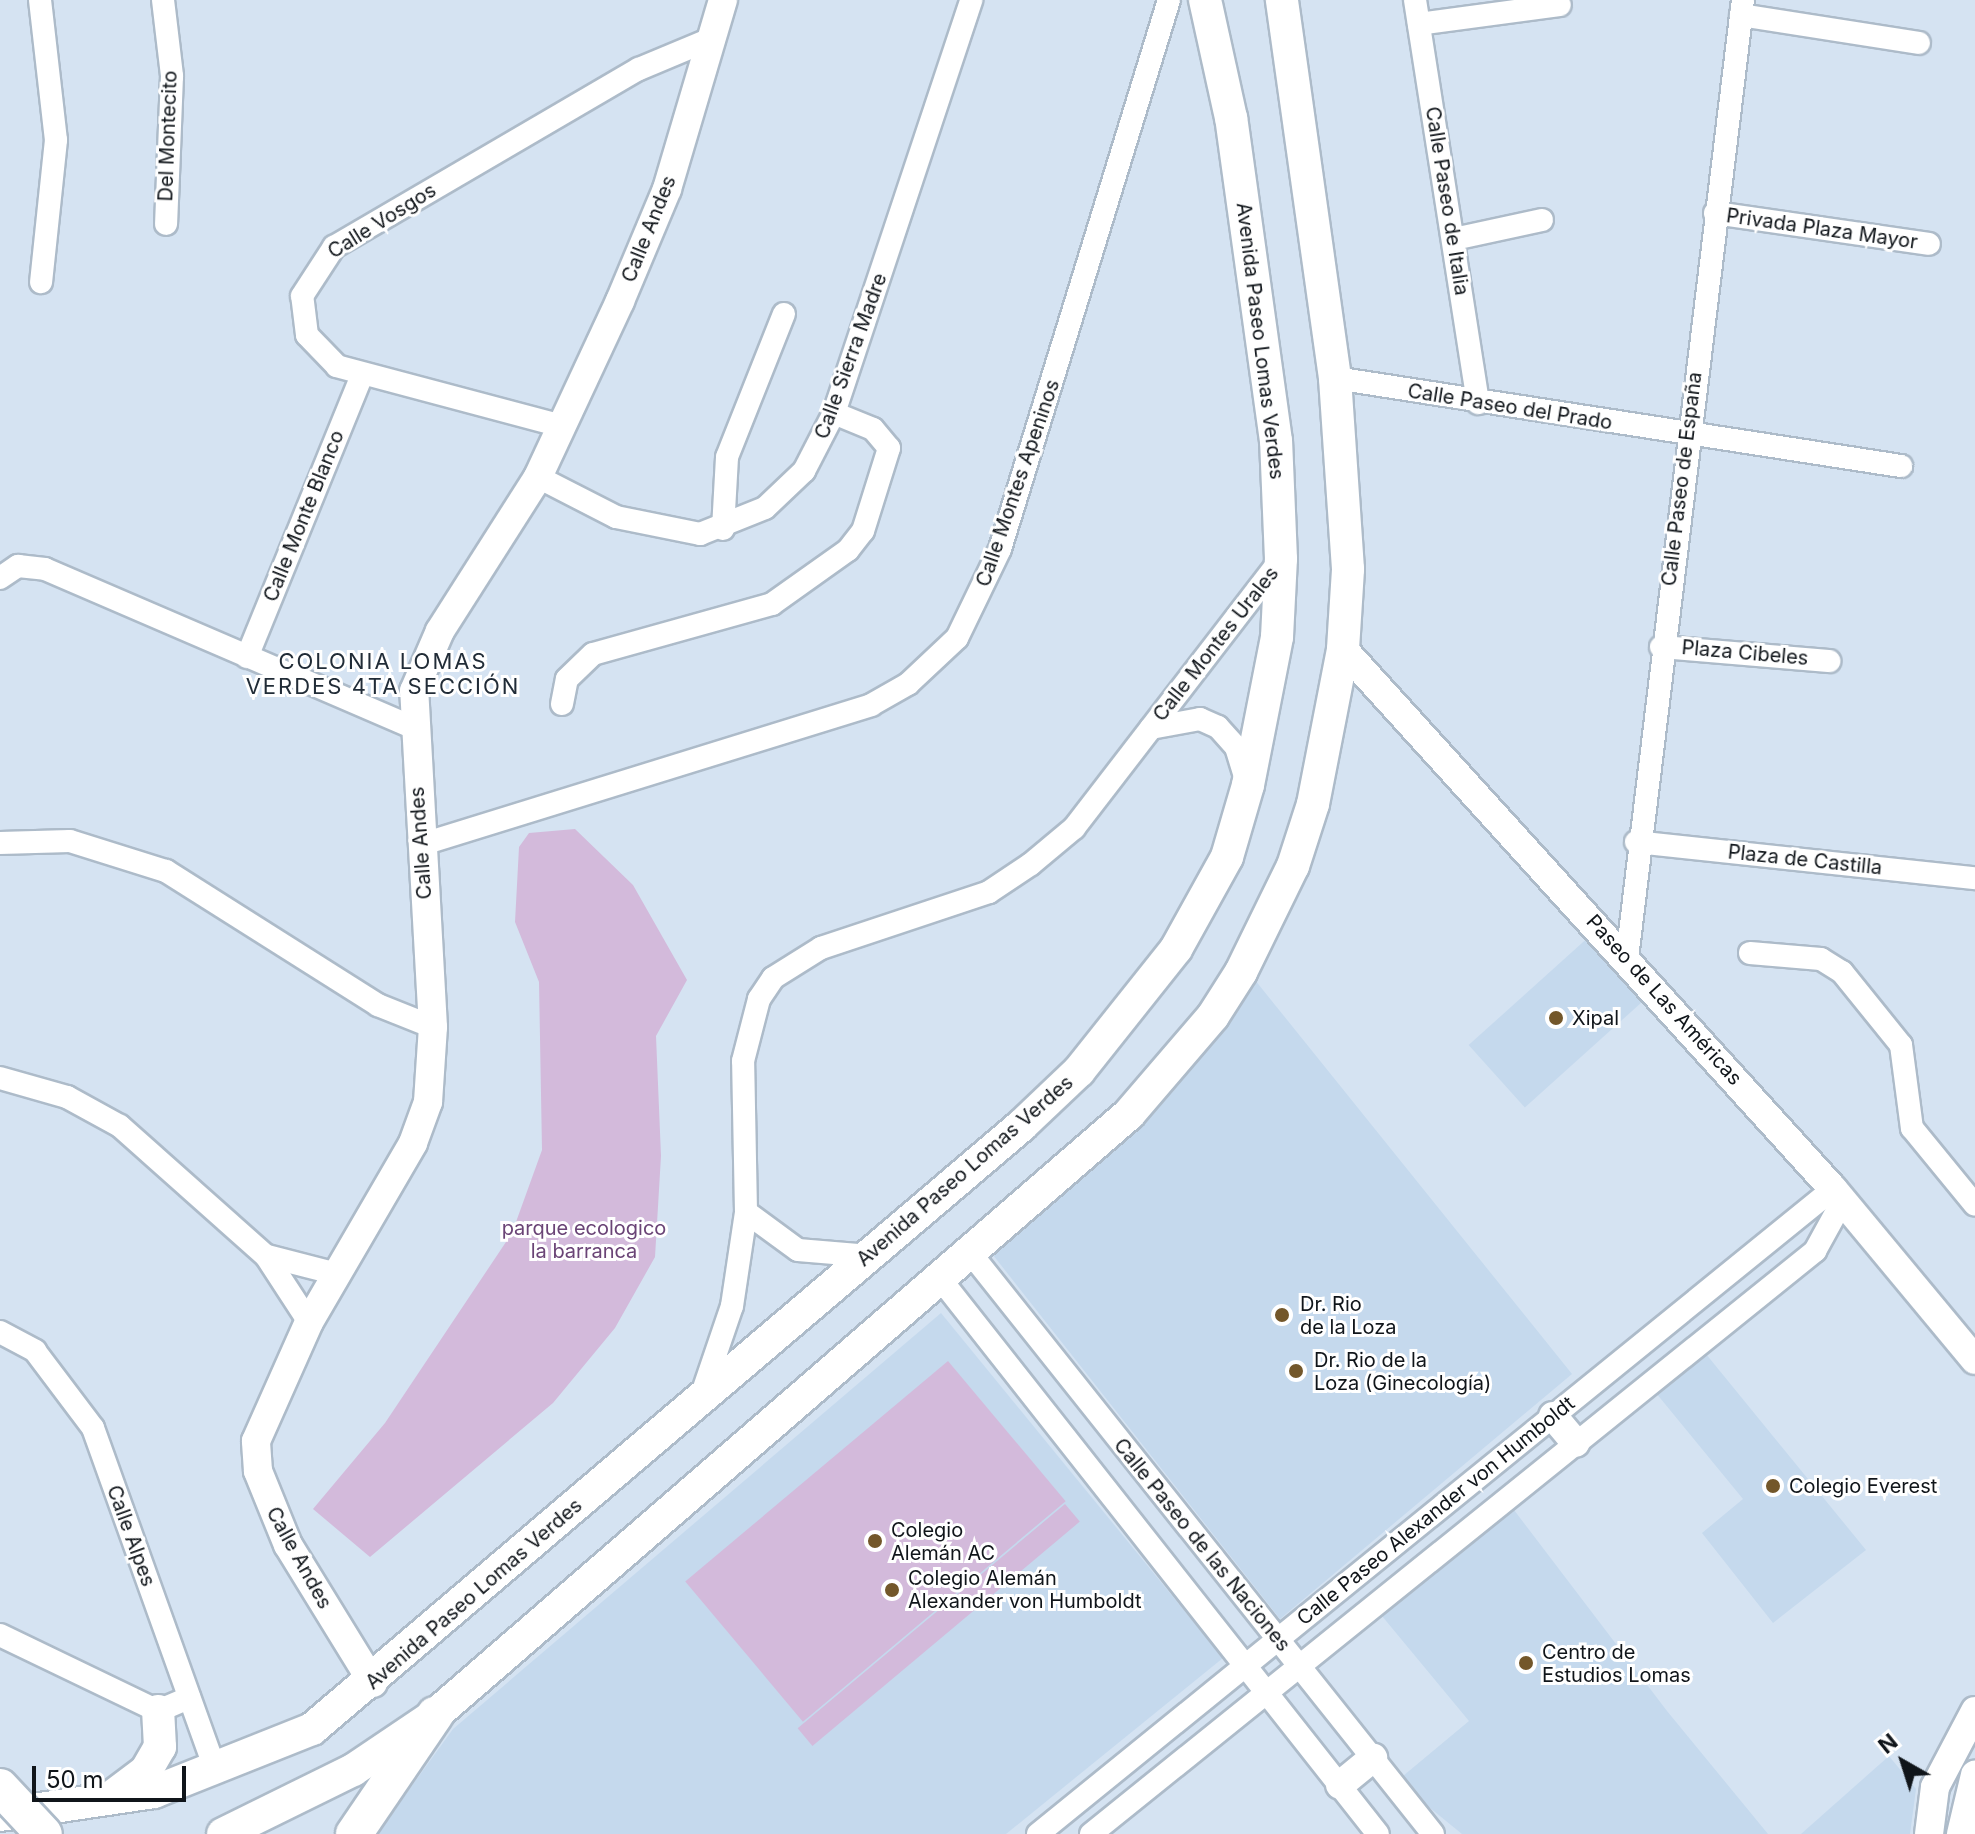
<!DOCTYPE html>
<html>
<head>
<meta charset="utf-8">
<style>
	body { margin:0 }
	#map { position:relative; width:1975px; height:1834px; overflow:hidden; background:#d5e3f2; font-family:Inter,sans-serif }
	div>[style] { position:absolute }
	.built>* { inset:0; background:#c5d9ed; transform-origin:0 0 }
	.green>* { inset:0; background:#d3badb; transform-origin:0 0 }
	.roads { filter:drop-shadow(2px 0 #adbbc9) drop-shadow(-2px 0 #adbbc9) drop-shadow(0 2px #adbbc9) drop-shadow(0 -2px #adbbc9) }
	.minor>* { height:22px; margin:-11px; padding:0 11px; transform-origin:11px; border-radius:11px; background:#fff }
	.tertiary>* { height:28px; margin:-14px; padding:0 14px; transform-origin:14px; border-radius:14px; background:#fff }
	.secondary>* { height:32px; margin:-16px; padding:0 16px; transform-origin:16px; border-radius:16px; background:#fff }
	.primary>* { height:36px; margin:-18px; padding:0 18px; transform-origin:18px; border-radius:18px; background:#fff }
	.bridges { filter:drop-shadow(2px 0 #adbbc9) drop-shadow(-2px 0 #adbbc9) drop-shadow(0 2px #adbbc9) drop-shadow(0 -2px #adbbc9) }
	.primary-bridge>* { height:36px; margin:-18px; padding:0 18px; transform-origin:18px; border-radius:18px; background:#fff }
	.dots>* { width:22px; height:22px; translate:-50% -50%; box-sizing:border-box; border:4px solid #fff; border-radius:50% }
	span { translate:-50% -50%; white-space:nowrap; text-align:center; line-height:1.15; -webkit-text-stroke:6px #fff; paint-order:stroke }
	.street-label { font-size:20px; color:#10151a }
	.poi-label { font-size:20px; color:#10151a }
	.left { translate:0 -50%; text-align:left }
	.park-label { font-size:20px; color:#6a4476 }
	.neighbourhood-label { font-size:22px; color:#212c37; letter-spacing:2px }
	.north { position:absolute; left:1863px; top:1722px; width:80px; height:80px; -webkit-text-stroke:6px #fff; paint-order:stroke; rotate:321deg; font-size:22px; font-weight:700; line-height:32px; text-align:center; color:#10151a }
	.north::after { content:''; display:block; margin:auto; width:28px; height:36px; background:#10151a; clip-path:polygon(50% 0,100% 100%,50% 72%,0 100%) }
	.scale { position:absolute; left:32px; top:1766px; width:154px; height:36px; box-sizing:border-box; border:4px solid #10151a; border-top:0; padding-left:10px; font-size:24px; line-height:28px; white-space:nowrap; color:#10151a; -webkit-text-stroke:6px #fff; paint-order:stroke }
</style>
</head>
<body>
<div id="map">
	<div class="built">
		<div style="left:1592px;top:934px;width:84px;height:166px;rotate:48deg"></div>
		<div style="clip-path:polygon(1255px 980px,1572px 1374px,1280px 1619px,993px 1255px,1139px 1125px)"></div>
		<div style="clip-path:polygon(941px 1313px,1223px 1658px,1006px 1834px,377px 1834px,453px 1729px)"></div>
		<div style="clip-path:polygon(1706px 1354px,1866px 1550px,1773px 1623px,1702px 1533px,1743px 1499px,1656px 1393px)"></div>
		<div style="clip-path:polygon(1514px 1510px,1667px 1711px,1768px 1834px,1462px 1834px,1397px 1781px,1469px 1721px,1382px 1616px)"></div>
		<div style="clip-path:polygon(1889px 1756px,1916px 1789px,1910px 1834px,1801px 1834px)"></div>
	</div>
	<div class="green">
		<div style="clip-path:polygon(575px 829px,633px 885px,687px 980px,656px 1036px,661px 1156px,655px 1257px,615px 1328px,553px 1403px,370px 1557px,313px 1509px,385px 1423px,512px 1233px,542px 1150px,539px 982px,515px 922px,519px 847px,529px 833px)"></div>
		<div style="left:948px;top:1361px;width:183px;height:343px;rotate:50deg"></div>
		<div style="left:1065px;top:1504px;width:23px;height:349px;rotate:50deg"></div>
	</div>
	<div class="roads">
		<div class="minor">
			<div style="left:40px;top:0;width:141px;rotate:83.5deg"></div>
			<div style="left:56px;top:140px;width:143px;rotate:96deg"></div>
			<div style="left:163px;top:0;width:77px;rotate:83.2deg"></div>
			<div style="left:172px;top:76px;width:148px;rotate:92.3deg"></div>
			<div style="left:1415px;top:0;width:408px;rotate:81.1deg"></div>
			<div style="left:1741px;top:15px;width:180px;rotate:8.9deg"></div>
			<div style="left:1419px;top:24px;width:142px;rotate:-7.7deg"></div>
			<div style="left:1715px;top:213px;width:216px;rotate:8.2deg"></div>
			<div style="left:1454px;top:239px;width:90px;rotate:-12.2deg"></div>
			<div style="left:1335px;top:378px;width:573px;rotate:8.84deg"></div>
			<div style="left:558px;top:425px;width:229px;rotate:-165.1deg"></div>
			<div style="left:337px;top:366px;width:43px;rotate:-134.1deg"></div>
			<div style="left:307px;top:335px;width:39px;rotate:-97deg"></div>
			<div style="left:302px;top:296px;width:59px;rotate:-56.9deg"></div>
			<div style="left:334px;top:247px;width:353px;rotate:-30.3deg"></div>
			<div style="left:639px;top:69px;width:80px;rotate:-22.7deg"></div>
			<div style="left:538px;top:477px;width:88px;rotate:27.1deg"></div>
			<div style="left:616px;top:517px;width:86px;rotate:11.4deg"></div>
			<div style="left:700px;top:534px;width:70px;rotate:-21.8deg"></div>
			<div style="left:765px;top:508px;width:54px;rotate:-43.5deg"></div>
			<div style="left:804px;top:471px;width:65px;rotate:-62.7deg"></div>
			<div style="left:834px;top:413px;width:435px;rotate:-71.6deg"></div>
			<div style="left:723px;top:529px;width:72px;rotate:-86.8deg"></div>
			<div style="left:727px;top:457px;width:154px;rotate:-68.3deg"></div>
			<div style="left:0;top:578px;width:22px;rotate:-34deg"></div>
			<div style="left:18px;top:566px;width:27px;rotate:6deg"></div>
			<div style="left:45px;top:569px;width:400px;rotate:23.3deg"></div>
			<div style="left:1661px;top:647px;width:169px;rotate:4.8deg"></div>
			<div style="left:247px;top:657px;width:305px;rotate:-67.8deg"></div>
			<div style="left:562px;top:704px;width:25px;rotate:-79deg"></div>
			<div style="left:567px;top:679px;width:36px;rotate:-44deg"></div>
			<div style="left:593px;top:654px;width:186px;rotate:-15.6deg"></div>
			<div style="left:772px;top:604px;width:93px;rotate:-35.4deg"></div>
			<div style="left:848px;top:550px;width:24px;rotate:-52deg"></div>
			<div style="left:863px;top:531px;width:87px;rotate:-72.6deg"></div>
			<div style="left:889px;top:448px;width:25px;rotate:-130deg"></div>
			<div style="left:873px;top:429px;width:42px;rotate:-157.7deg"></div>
			<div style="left:1151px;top:728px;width:50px;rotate:-10.4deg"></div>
			<div style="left:1200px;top:719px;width:20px;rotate:24deg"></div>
			<div style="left:1218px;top:727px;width:27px;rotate:48deg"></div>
			<div style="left:1236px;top:747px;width:34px;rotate:73deg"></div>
			<div style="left:1636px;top:842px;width:341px;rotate:6.1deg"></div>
			<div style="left:0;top:843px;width:70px;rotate:-1.6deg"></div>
			<div style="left:70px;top:841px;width:101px;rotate:17.4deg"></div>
			<div style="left:166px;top:871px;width:251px;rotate:32.3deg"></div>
			<div style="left:378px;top:1005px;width:59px;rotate:21.8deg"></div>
			<div style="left:423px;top:844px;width:469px;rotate:-17.2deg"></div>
			<div style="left:871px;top:705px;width:43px;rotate:-29.6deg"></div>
			<div style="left:908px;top:684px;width:67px;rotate:-43.2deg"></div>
			<div style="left:957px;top:638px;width:99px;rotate:-64.2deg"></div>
			<div style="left:1000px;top:549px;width:574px;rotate:-72.89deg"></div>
			<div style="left:1750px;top:953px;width:71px;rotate:4.8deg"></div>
			<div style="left:1821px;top:959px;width:25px;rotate:32deg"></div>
			<div style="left:1842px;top:972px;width:94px;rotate:51.1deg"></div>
			<div style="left:1901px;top:1045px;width:84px;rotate:82.5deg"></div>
			<div style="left:1912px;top:1128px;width:99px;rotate:50.7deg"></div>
			<div style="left:1627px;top:958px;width:965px;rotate:-83.1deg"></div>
			<div style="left:0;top:1078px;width:70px;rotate:15.8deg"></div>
			<div style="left:67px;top:1097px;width:60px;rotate:28.7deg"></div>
			<div style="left:120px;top:1126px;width:195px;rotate:41.7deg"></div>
			<div style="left:266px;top:1256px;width:79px;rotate:56.9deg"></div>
			<div style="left:746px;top:1212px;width:64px;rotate:36.2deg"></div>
			<div style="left:798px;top:1250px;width:72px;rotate:4.8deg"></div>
			<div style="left:972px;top:1255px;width:740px;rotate:51.47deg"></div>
			<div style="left:267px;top:1256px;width:72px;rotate:14.4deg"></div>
			<div style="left:942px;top:1281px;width:704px;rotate:51.75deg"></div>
			<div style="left:0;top:1332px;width:40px;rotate:28deg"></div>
			<div style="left:35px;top:1351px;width:96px;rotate:53deg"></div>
			<div style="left:93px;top:1428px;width:365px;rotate:70.3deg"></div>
			<div style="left:702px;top:1394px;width:93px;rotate:-71.2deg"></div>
			<div style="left:732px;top:1306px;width:95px;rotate:-81.5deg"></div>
			<div style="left:746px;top:1212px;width:151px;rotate:-91.1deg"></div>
			<div style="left:743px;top:1061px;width:64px;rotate:-75.5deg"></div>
			<div style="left:759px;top:999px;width:25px;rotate:-56deg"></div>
			<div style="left:773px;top:978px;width:57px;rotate:-32deg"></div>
			<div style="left:821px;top:948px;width:177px;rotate:-18.4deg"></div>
			<div style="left:989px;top:892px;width:50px;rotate:-33.7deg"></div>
			<div style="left:1031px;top:864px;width:56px;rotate:-39.9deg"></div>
			<div style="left:1074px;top:828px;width:339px;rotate:-52.4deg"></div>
			<div style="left:0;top:1635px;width:175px;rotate:25.7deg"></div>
			<div style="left:158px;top:1711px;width:34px;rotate:-23deg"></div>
			<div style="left:1038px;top:1834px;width:1024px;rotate:-39.05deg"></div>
			<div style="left:1091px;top:1834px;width:930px;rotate:-38.84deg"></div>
			<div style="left:1815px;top:1251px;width:58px;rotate:-61.2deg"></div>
		</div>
		<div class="tertiary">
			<div style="left:1343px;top:649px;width:729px;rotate:47.78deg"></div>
			<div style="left:1833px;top:1189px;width:222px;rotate:50.3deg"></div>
			<div style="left:1553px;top:1416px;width:35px;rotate:50deg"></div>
			<div style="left:373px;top:1683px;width:162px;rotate:-121.6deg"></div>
			<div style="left:288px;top:1545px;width:80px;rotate:-112.1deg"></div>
			<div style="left:258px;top:1471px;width:30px;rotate:-94deg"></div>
			<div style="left:256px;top:1441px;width:130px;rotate:-66deg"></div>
			<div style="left:309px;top:1322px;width:207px;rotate:-59.8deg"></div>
			<div style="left:413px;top:1143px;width:44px;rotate:-69.9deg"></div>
			<div style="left:428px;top:1102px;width:75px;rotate:-86.2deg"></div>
			<div style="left:433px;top:1027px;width:337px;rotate:-93.2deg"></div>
			<div style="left:414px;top:691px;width:65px;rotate:-66.6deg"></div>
			<div style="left:440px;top:631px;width:183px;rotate:-57.5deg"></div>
			<div style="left:538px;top:477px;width:194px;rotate:-65deg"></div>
			<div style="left:620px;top:301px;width:121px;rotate:-67.2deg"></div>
			<div style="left:667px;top:189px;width:197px;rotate:-73.5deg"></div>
			<div style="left:1340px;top:1785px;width:43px;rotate:-39.3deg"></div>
			<div style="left:1929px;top:1834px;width:47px;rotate:-82.7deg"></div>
			<div style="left:1935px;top:1787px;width:86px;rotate:-62.2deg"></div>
			<div style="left:1961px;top:1834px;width:61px;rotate:-76.7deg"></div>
		</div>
		<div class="secondary">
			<div style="left:114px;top:1795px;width:40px;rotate:-37deg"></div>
			<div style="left:146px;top:1771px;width:28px;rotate:-60deg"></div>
			<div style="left:160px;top:1747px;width:36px;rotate:-93deg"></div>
			<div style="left:0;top:1815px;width:156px;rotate:-8.5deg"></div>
			<div style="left:154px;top:1792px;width:170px;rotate:-21.7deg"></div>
			<div style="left:312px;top:1729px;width:931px;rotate:-40.38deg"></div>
			<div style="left:1021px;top:1126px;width:80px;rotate:-43.5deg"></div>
			<div style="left:1079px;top:1071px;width:156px;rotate:-51.5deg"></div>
			<div style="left:1176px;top:949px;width:105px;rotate:-61deg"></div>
			<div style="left:1227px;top:857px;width:75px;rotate:-73.7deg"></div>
			<div style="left:1248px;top:785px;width:151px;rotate:-78.9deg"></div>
			<div style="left:1277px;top:637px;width:78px;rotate:-87.1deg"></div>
			<div style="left:1281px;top:559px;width:118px;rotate:-92.4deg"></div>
			<div style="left:1276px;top:441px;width:326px;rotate:-97.9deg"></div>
			<div style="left:1231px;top:118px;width:121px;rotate:-102.4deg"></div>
			<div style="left:223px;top:1834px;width:145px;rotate:-26.2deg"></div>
			<div style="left:353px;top:1770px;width:99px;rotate:-33.9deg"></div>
			<div style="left:435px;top:1715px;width:918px;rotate:-40.89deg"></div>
			<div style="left:1129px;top:1114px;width:129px;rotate:-49.4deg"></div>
			<div style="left:1213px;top:1016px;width:52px;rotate:-57.5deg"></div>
			<div style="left:1241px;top:972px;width:118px;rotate:-63.9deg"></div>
			<div style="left:1293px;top:866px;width:65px;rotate:-72.1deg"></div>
			<div style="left:1313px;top:804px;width:158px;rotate:-79deg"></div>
			<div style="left:1343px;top:649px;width:80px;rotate:-86.4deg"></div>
			<div style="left:1348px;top:569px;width:191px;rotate:-93.9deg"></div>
			<div style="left:1335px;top:378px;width:382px;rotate:-98deg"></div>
		</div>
		<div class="primary">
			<div style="left:354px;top:1834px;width:144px;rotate:-55.8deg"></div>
		</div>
	</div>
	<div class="bridges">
		<div class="primary-bridge">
			<div style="left:0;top:1787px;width:64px;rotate:46.9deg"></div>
		</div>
	</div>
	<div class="dots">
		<div style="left:1556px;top:1018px;background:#73572a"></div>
		<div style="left:1282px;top:1315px;background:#73572a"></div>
		<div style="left:1296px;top:1371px;background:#73572a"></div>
		<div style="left:1773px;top:1486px;background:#73572a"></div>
		<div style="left:875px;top:1541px;background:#73572a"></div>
		<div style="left:892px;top:1590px;background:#73572a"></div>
		<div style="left:1526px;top:1663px;background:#73572a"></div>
	</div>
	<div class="street-label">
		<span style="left:168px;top:136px;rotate:-88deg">Del Montecito</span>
		<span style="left:1447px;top:201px;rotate:81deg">Calle Paseo de Italia</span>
		<span style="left:382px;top:221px;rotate:-32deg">Calle Vosgos</span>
		<span style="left:649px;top:229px;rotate:-68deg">Calle Andes</span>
		<span style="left:1822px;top:229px;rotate:8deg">Privada Plaza Mayor</span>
		<span style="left:1260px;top:341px;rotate:83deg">Avenida Paseo Lomas Verdes</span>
		<span style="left:851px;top:356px;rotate:-70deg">Calle Sierra Madre</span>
		<span style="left:1510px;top:407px;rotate:9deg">Calle Paseo del Prado</span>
		<span style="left:1682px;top:479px;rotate:-83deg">Calle Paseo de España</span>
		<span style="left:1018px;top:483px;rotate:-71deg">Calle Montes Apeninos</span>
		<span style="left:304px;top:516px;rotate:-68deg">Calle Monte Blanco</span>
		<span style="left:1216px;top:644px;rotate:-52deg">Calle Montes Urales</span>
		<span style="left:1745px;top:653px;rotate:5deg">Plaza Cibeles</span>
		<span style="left:421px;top:843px;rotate:-94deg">Calle Andes</span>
		<span style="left:1805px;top:860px;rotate:6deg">Plaza de Castilla</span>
		<span style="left:1664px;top:1000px;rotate:48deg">Paseo de Las Américas</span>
		<span style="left:965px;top:1171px;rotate:-41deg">Avenida Paseo Lomas Verdes</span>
		<span style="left:1436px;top:1511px;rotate:-39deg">Calle Paseo Alexander von Humboldt</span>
		<span style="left:131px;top:1536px;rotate:70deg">Calle Alpes</span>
		<span style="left:1202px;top:1545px;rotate:51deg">Calle Paseo de las Naciones</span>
		<span style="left:299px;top:1558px;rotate:61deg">Calle Andes</span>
		<span style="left:474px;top:1594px;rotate:-41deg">Avenida Paseo Lomas Verdes</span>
	</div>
	<div class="poi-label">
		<span class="left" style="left:1572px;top:1018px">Xipal</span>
		<span class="left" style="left:1300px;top:1316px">Dr. Rio<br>de la Loza</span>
		<span class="left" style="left:1314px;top:1372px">Dr. Rio de la<br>Loza (Ginecología)</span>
		<span class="left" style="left:1789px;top:1486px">Colegio Everest</span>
		<span class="left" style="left:891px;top:1542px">Colegio<br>Alemán AC</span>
		<span class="left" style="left:908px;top:1590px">Colegio Alemán<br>Alexander von Humboldt</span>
		<span class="left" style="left:1542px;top:1664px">Centro de<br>Estudios Lomas</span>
	</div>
	<div class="park-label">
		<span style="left:584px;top:1240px">parque ecologico<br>la barranca</span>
	</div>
	<div class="neighbourhood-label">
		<span style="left:383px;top:674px">COLONIA LOMAS<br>VERDES 4TA SECCIÓN</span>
	</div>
	<div class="north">N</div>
	<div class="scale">50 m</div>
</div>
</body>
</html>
